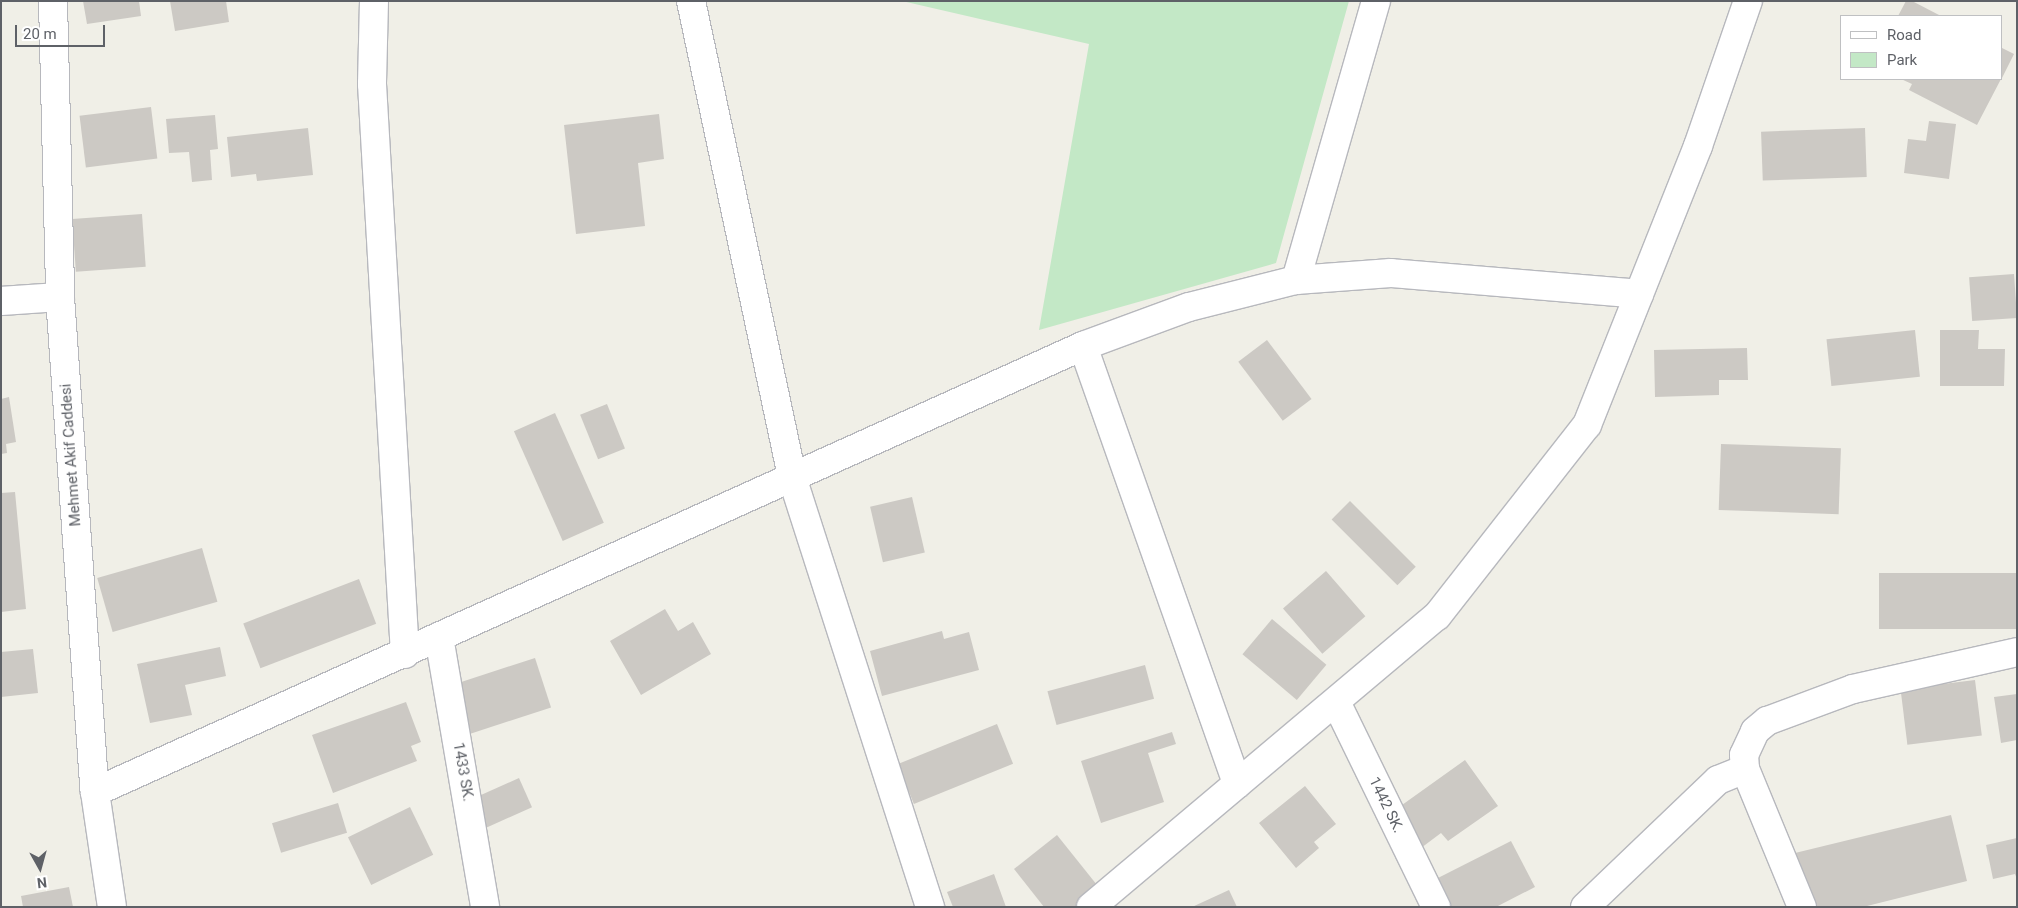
<!DOCTYPE html>
<html>
<head>
<meta charset="utf-8">
<style>
	body { margin:0 }
	#map { position:relative; width:2018px; height:908px; overflow:hidden; background:#f0efe7; font-family:Roboto,sans-serif }
	div>[style] { position:absolute }
	.green>* { inset:0; background:#c3e8c6 }
	.building>* { inset:0; background:#ccc9c4; transform-origin:0 0 }
	.roads { filter:drop-shadow(1px 0 #b7b8bd) drop-shadow(-1px 0 #b7b8bd) drop-shadow(0 1px #b7b8bd) drop-shadow(0 -1px #b7b8bd) }
	.street>* { height:28px; margin:-14px; padding:0 14px; transform-origin:14px; border-radius:14px; background:#fff }
	.secondary>* { height:28px; margin:-14px; padding:0 14px; transform-origin:14px; border-radius:14px; background:#fff }
	span { translate:-50% -50%; white-space:nowrap; text-align:center; line-height:1.15; -webkit-text-stroke:4.5px #fff; paint-order:stroke }
	.street-label { font-size:15px; color:#5e6167 }
	.frame { position:absolute; inset:0; border:2px solid #5e6167; pointer-events:none }
	.legend { position:absolute; left:1840px; top:15px; width:162px; height:65px; box-sizing:border-box; background:#fff; border:1px solid #bfc0c2; margin:0; padding:6px 9px; list-style:none; font-size:15px; color:#5e6167 }
	.legend li { display:flex; align-items:center; gap:10px; height:25px }
	.legend b { width:25px; border:1px solid #bfc0c2 }
	.north { position:absolute; left:15px; top:843px; width:50px; height:50px; -webkit-text-stroke:4px #fff; paint-order:stroke; rotate:173deg; font-size:14px; font-weight:700; line-height:20px; text-align:center; color:#5e6167 }
	.north::after { content:''; display:block; margin:auto; width:18px; height:22px; background:#5e6167; clip-path:polygon(50% 0,100% 100%,50% 72%,0 100%) }
	.scale { position:absolute; left:15px; top:25px; width:90px; height:22px; box-sizing:border-box; border:2px solid #5e6167; border-top:0; padding-left:6px; font-size:15px; line-height:18px; white-space:nowrap; color:#5e6167; -webkit-text-stroke:4px #fff; paint-order:stroke }
</style>
</head>
<body>
<div id="map">
	<div class="green">
		<div style="clip-path:polygon(902px 1px,1349px 1px,1276px 263px,1039px 330px,1089px 44px)"></div>
	</div>
	<div class="building">
		<div style="clip-path:polygon(83px 1px,139px 1px,141px 16px,87px 24px)"></div>
		<div style="clip-path:polygon(170px 1px,226px 1px,229px 22px,175px 31px)"></div>
		<div style="clip-path:polygon(1906px 1px,1912px 1px,1941px 16px,1898px 16px)"></div>
		<div style="clip-path:polygon(2002px 48px,2014px 54px,2002px 78px)"></div>
		<div style="clip-path:polygon(1901px 79px,2001px 79px,1977px 125px,1909px 90px,1912px 84px)"></div>
		<div style="left:151px;top:107px;width:52px;height:72px;rotate:83deg"></div>
		<div style="clip-path:polygon(659px 114px,664px 159px,638px 163px,645px 226px,576px 234px,564px 125px)"></div>
		<div style="clip-path:polygon(215px 115px,218px 149px,210px 150px,212px 180px,192px 182px,189px 152px,169px 153px,166px 119px)"></div>
		<div style="clip-path:polygon(1929px 121px,1956px 124px,1949px 179px,1904px 173px,1908px 139px,1926px 141px)"></div>
		<div style="clip-path:polygon(308px 128px,313px 175px,257px 181px,256px 174px,231px 177px,227px 137px)"></div>
		<div style="left:1865px;top:128px;width:49px;height:104px;rotate:88deg"></div>
		<div style="left:142px;top:214px;width:53px;height:70px;rotate:86deg"></div>
		<div style="left:2014px;top:274px;width:44px;height:45px;rotate:86deg"></div>
		<div style="left:1915px;top:330px;width:47px;height:89px;rotate:84deg"></div>
		<div style="clip-path:polygon(1940px 330px,1979px 330px,1978px 349px,2005px 349px,2004px 386px,1940px 386px)"></div>
		<div style="left:1267px;top:340px;width:74px;height:36px;rotate:53deg"></div>
		<div style="clip-path:polygon(1747px 348px,1748px 380px,1719px 380px,1719px 395px,1655px 397px,1654px 350px)"></div>
		<div style="clip-path:polygon(9px 397px,16px 442px,6px 444px,7px 453px,1px 454px,1px 399px)"></div>
		<div style="left:607px;top:404px;width:48px;height:29px;rotate:68deg"></div>
		<div style="left:555px;top:413px;width:120px;height:45px;rotate:66deg"></div>
		<div style="left:1721px;top:444px;width:120px;height:66px;rotate:2deg"></div>
		<div style="clip-path:polygon(15px 492px,26px 609px,1px 612px,1px 493px)"></div>
		<div style="left:912px;top:497px;width:57px;height:43px;rotate:77deg"></div>
		<div style="left:1350px;top:501px;width:93px;height:26px;rotate:45deg"></div>
		<div style="left:202px;top:548px;width:56px;height:109px;rotate:74deg"></div>
		<div style="left:1326px;top:571px;width:60px;height:57px;rotate:49deg"></div>
		<div style="left:2017px;top:573px;width:56px;height:138px;rotate:90deg"></div>
		<div style="left:359px;top:579px;width:48px;height:124px;rotate:69deg"></div>
		<div style="clip-path:polygon(665px 609px,678px 631px,693px 622px,711px 654px,641px 695px,610px 641px)"></div>
		<div style="left:1272px;top:619px;width:71px;height:46px;rotate:40deg"></div>
		<div style="clip-path:polygon(942px 631px,944px 639px,969px 632px,979px 670px,882px 696px,870px 651px)"></div>
		<div style="clip-path:polygon(220px 647px,226px 676px,185px 685px,192px 715px,150px 723px,137px 664px)"></div>
		<div style="clip-path:polygon(33px 649px,38px 693px,1px 697px,1px 652px)"></div>
		<div style="left:535px;top:658px;width:52px;height:84px;rotate:72deg"></div>
		<div style="left:1145px;top:665px;width:35px;height:101px;rotate:75deg"></div>
		<div style="left:1975px;top:680px;width:56px;height:75px;rotate:83deg"></div>
		<div style="clip-path:polygon(2017px 694px,2017px 740px,2001px 743px,1994px 697px)"></div>
		<div style="clip-path:polygon(406px 702px,421px 742px,411px 746px,417px 761px,333px 793px,312px 735px)"></div>
		<div style="left:997px;top:724px;width:43px;height:107px;rotate:68deg"></div>
		<div style="clip-path:polygon(1172px 732px,1176px 744px,1148px 753px,1164px 802px,1101px 823px,1081px 761px)"></div>
		<div style="clip-path:polygon(1465px 760px,1498px 806px,1448px 841px,1441px 833px,1421px 848px,1395px 810px)"></div>
		<div style="left:519px;top:778px;width:32px;height:52px;rotate:66deg"></div>
		<div style="clip-path:polygon(1305px 786px,1336px 824px,1314px 842px,1319px 848px,1296px 868px,1259px 823px)"></div>
		<div style="left:338px;top:803px;width:31px;height:69px;rotate:73deg"></div>
		<div style="left:410px;top:807px;width:53px;height:69px;rotate:64deg"></div>
		<div style="clip-path:polygon(1951px 815px,1967px 881px,1863px 907px,1808px 907px,1795px 853px)"></div>
		<div style="clip-path:polygon(1057px 835px,1101px 890px,1080px 907px,1044px 907px,1014px 869px)"></div>
		<div style="clip-path:polygon(2017px 838px,2017px 879px,2015px 874px,1993px 879px,1986px 845px)"></div>
		<div style="clip-path:polygon(1511px 841px,1535px 887px,1496px 907px,1448px 907px,1434px 880px)"></div>
		<div style="clip-path:polygon(994px 874px,1006px 907px,953px 907px,947px 892px)"></div>
		<div style="clip-path:polygon(69px 887px,73px 907px,23px 907px,21px 896px)"></div>
		<div style="clip-path:polygon(1229px 890px,1237px 907px,1192px 907px)"></div>
	</div>
	<div class="roads">
		<div class="street">
			<div style="left:374px;top:1px;width:83px;rotate:91.4deg"></div>
			<div style="left:372px;top:84px;width:571px;rotate:86.69deg"></div>
			<div style="left:691px;top:1px;width:487px;rotate:78deg"></div>
			<div style="left:792px;top:477px;width:452px;rotate:72.2deg"></div>
			<div style="left:1296px;top:280px;width:290px;rotate:-74deg"></div>
			<div style="left:1px;top:301px;width:59px;rotate:-3.9deg"></div>
			<div style="left:1083px;top:346px;width:464px;rotate:70.6deg"></div>
			<div style="left:439px;top:637px;width:274px;rotate:80.3deg"></div>
			<div style="left:1337px;top:704px;width:226px;rotate:64deg"></div>
			<div style="left:95px;top:792px;width:1084px;rotate:-24.3deg"></div>
			<div style="left:1083px;top:346px;width:113px;rotate:-20.2deg"></div>
			<div style="left:1189px;top:307px;width:110px;rotate:-14.2deg"></div>
			<div style="left:1296px;top:280px;width:95px;rotate:-4.2deg"></div>
			<div style="left:1391px;top:273px;width:249px;rotate:4.8deg"></div>
			<div style="left:1585px;top:907px;width:184px;rotate:-43.7deg"></div>
			<div style="left:1718px;top:780px;width:29px;rotate:-22deg"></div>
			<div style="left:1802px;top:907px;width:149px;rotate:-112.4deg"></div>
			<div style="left:1745px;top:769px;width:14px;rotate:-94deg"></div>
			<div style="left:1744px;top:755px;width:26px;rotate:-65deg"></div>
			<div style="left:1755px;top:731px;width:16px;rotate:-40deg"></div>
			<div style="left:1767px;top:721px;width:92px;rotate:-20.4deg"></div>
			<div style="left:1853px;top:689px;width:168px;rotate:-12.7deg"></div>
		</div>
		<div class="secondary">
			<div style="left:53px;top:1px;width:296px;rotate:88.6deg"></div>
			<div style="left:60px;top:297px;width:496px;rotate:86deg"></div>
			<div style="left:95px;top:792px;width:116px;rotate:81.6deg"></div>
			<div style="left:1091px;top:907px;width:452px;rotate:-40.1deg"></div>
			<div style="left:1437px;top:616px;width:243px;rotate:-51.9deg"></div>
			<div style="left:1587px;top:425px;width:300px;rotate:-68.3deg"></div>
			<div style="left:1698px;top:146px;width:153px;rotate:-71deg"></div>
		</div>
	</div>
	<div class="street-label">
		<span style="left:71px;top:455px;rotate:-94deg">Mehmet Akif Caddesi</span>
		<span style="left:463px;top:772px;rotate:80deg">1433 SK.</span>
		<span style="left:1386px;top:805px;rotate:64deg">1442 SK.</span>
	</div>
	<div class="frame"></div>
	<ul class="legend">
	<li><b style="height:6px;background:#fff"></b>Road</li>
	<li><b style="height:14px;background:#c3e8c6"></b>Park</li>
	</ul>
	<div class="north">N</div>
	<div class="scale">20 m</div>
</div>
</body>
</html>
